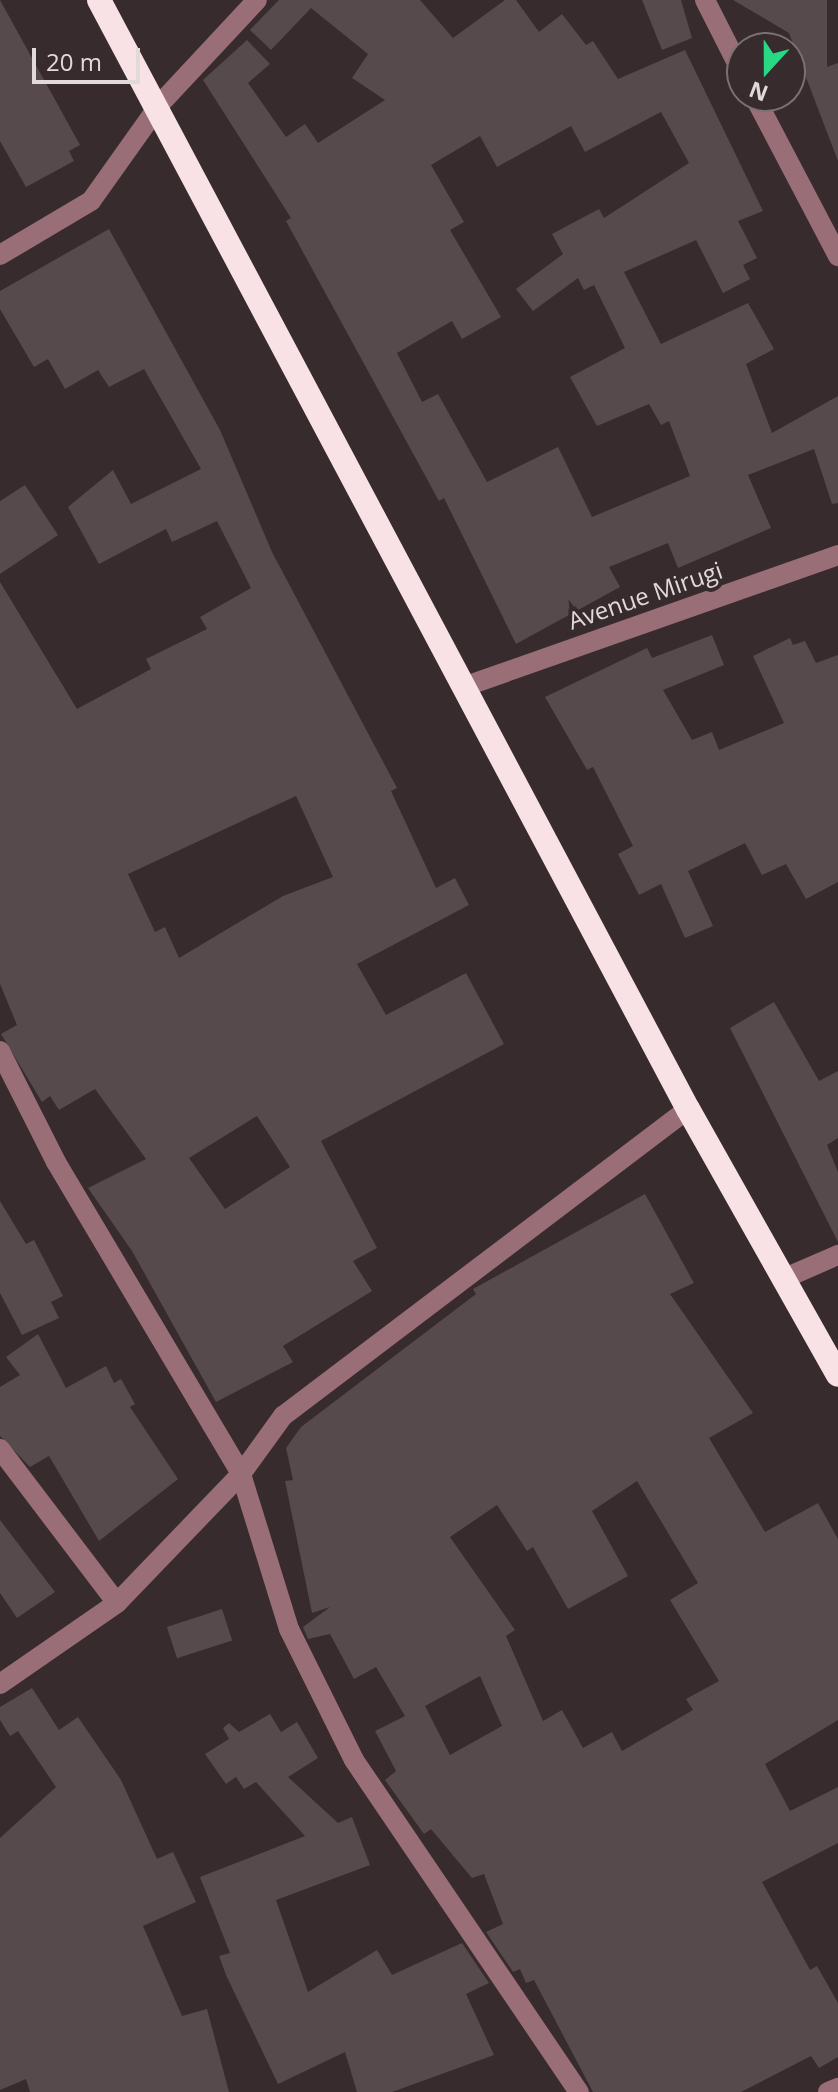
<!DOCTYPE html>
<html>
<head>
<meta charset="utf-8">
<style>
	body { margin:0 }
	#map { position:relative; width:838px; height:2092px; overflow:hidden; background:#372b2d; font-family:"Open Sans",sans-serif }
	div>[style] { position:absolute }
	.building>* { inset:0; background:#574a4c; transform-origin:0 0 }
	.minor>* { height:20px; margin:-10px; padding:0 10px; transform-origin:10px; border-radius:10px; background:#9a6e77 }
	.highway>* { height:24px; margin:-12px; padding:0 12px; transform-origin:12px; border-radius:12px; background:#f9e2e6 }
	span { translate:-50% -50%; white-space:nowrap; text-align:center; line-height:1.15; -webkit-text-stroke:8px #372b2d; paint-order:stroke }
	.street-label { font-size:24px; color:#e2d9db }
	.north { position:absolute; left:726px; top:32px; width:80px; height:80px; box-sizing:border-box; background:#372b2d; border:2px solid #7b7173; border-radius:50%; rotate:201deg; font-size:22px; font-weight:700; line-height:32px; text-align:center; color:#e2d9db }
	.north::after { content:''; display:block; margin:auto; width:28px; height:36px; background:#28d885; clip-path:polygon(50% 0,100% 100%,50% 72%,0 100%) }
	.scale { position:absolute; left:32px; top:48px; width:108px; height:36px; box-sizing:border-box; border:4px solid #e2d9db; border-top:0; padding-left:10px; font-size:24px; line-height:28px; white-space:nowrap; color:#e2d9db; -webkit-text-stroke:6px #372b2d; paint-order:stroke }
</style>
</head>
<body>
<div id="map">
	<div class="building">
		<div style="clip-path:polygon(0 0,80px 145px,69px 151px,74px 161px,26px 187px,0 141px)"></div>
		<div style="clip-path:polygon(evenodd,279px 0,420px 0,453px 38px,505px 0,516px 0,539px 32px,562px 14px,586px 45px,593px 41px,618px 79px,685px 50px,763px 211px,738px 221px,757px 258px,743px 265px,750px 279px,723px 293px,696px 240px,624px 272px,661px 344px,748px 303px,774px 349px,746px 364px,772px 433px,838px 396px,838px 503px,832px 504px,814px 449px,748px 475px,771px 528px,678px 568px,668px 543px,609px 567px,620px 587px,516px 644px,444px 498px,439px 501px,286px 221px,291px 218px,203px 80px,247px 40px,270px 64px,248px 83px,286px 137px,305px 124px,318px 143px,385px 100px,352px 78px,368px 54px,311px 8px,271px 50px,250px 30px,279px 0,661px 112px,689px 163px,604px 218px,599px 209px,552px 234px,563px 254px,516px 289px,533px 311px,578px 278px,584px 290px,594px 285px,625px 348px,570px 377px,597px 426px,649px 404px,661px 425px,669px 421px,690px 476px,592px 517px,558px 447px,487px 482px,438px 394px,422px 402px,397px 353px,452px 321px,462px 339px,501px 317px,450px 230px,464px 222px,431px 165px,480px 136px,497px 167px,571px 126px,585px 152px,661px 112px)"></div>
		<div style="clip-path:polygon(642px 0,681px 0,692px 38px,662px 50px)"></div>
		<div style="clip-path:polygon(733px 0,827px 0,827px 67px,838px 63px,838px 161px,789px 33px)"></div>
		<div style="clip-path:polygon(evenodd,109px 229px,220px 430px,272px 552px,397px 788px,391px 791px,436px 888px,455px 878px,469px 905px,357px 964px,386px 1015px,466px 973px,504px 1044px,321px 1141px,377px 1248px,353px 1261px,372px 1291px,283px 1346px,293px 1362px,216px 1402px,132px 1251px,88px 1188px,146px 1159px,95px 1089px,59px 1110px,50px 1096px,42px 1102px,1px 1034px,17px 1025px,0 984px,0 582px,77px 709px,151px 669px,146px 659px,207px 629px,200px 617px,251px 588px,217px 521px,172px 542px,166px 529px,99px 564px,68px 507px,113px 470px,131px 504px,201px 469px,144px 369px,109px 387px,98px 370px,65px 389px,48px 359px,34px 367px,0 309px,0 291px,109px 229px,296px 796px,333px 877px,283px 896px,179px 958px,165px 927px,155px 932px,128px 874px,296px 796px,109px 229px,257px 1116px,290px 1167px,225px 1209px,189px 1158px,257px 1116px)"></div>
		<div style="clip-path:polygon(25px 485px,58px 535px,0 574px,0 501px)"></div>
		<div style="clip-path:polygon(712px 635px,724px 665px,663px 690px,692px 740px,712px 732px,719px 750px,784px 723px,753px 656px,790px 638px,793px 645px,805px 641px,816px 663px,838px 655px,838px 882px,806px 899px,786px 864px,762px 875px,745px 843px,688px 871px,713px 926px,685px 938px,661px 884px,639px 895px,618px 854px,633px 846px,593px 767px,587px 770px,545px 697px,647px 648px,652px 658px)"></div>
		<div style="clip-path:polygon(774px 1002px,819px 1081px,838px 1071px,838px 1138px,827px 1145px,838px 1172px,838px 1242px,730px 1028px)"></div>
		<div style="clip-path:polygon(evenodd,645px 1194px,694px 1283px,670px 1294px,753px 1413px,709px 1438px,765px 1532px,818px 1503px,838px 1539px,838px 1720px,765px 1764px,790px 1811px,838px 1787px,838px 1843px,762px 1882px,810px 1970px,817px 1966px,838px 2003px,838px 2057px,819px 2068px,811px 2056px,741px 2092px,593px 2092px,534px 1980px,526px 1983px,520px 1969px,513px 1972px,486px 1932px,503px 1924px,484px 1874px,472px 1878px,431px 1829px,424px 1834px,385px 1780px,396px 1771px,375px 1731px,405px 1716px,376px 1667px,354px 1679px,330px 1634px,308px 1639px,303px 1627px,330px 1607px,312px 1613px,285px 1481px,293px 1480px,286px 1448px,301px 1427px,476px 1294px,473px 1289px,645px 1194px,637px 1481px,698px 1583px,670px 1600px,719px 1681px,686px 1699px,693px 1710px,622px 1751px,612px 1732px,583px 1748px,562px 1710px,543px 1721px,506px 1636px,515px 1630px,450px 1537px,497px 1505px,527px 1551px,533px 1547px,568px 1609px,628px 1576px,592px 1511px,637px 1481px,645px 1194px,480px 1676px,502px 1726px,450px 1755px,425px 1706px,480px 1676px)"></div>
		<div style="clip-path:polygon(0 1201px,26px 1244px,34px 1240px,63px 1296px,51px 1302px,59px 1318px,22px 1335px,0 1293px)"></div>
		<div style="clip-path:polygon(38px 1334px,66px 1388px,106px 1366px,114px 1383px,121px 1379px,135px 1404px,130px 1407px,178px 1479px,99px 1541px,49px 1456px,30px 1467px,0 1436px,0 1387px,20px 1375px,6px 1357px)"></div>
		<div style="clip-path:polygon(0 1520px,55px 1592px,17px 1618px,0 1593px)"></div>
		<div style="left:222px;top:1609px;width:33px;height:58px;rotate:72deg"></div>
		<div style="clip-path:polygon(32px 1688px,59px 1730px,78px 1717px,121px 1780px,157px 1859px,173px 1852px,196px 1902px,143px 1926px,182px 2016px,207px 2009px,229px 2092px,30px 2092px,26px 2079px,0 2090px,0 1838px,56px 1787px,18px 1731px,10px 1736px,0 1720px,0 1707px)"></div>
		<div style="clip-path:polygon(270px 1714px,281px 1732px,297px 1722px,318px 1758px,288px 1777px,338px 1823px,352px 1817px,370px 1865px,276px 1900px,308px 1992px,377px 1950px,392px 1975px,462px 1943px,489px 1983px,466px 1994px,494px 2055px,392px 2092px,357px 2092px,345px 2052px,278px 2084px,226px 1975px,219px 1956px,230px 1953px,200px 1877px,305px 1836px,256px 1782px,244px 1789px,236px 1777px,226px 1784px,205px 1754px,229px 1739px,223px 1728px,229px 1723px,239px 1732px)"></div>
	</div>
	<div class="minor">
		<div style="left:705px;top:0;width:82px;rotate:63.1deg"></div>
		<div style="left:754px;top:96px;width:181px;rotate:62.3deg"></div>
		<div style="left:0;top:255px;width:106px;rotate:-30.7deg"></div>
		<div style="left:91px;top:201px;width:119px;rotate:-54.6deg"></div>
		<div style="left:160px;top:104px;width:142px;rotate:-47deg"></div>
		<div style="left:469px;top:685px;width:391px;rotate:-19.4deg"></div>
		<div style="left:0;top:1051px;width:124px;rotate:63.2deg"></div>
		<div style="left:56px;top:1162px;width:363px;rotate:59.3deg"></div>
		<div style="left:241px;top:1474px;width:162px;rotate:72.8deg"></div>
		<div style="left:289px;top:1629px;width:146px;rotate:63.6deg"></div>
		<div style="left:354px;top:1760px;width:401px;rotate:55.9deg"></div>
		<div style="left:785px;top:1278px;width:58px;rotate:-23.5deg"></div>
		<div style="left:0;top:1449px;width:193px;rotate:52.8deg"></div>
		<div style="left:0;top:1684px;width:142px;rotate:-34.7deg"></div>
		<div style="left:117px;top:1603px;width:179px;rotate:-46.1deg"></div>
		<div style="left:241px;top:1474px;width:72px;rotate:-54.1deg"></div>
		<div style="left:283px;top:1416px;width:508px;rotate:-37.16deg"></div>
		<div style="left:828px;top:2092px;width:11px;rotate:-22deg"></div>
	</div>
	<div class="highway">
		<div style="left:99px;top:0;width:1256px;rotate:62.03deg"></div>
		<div style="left:688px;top:1109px;width:305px;rotate:60.6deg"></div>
	</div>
	<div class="street-label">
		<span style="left:645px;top:595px;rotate:-19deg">Avenue Mirugi</span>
	</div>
	<div class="north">N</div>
	<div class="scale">20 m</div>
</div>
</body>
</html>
